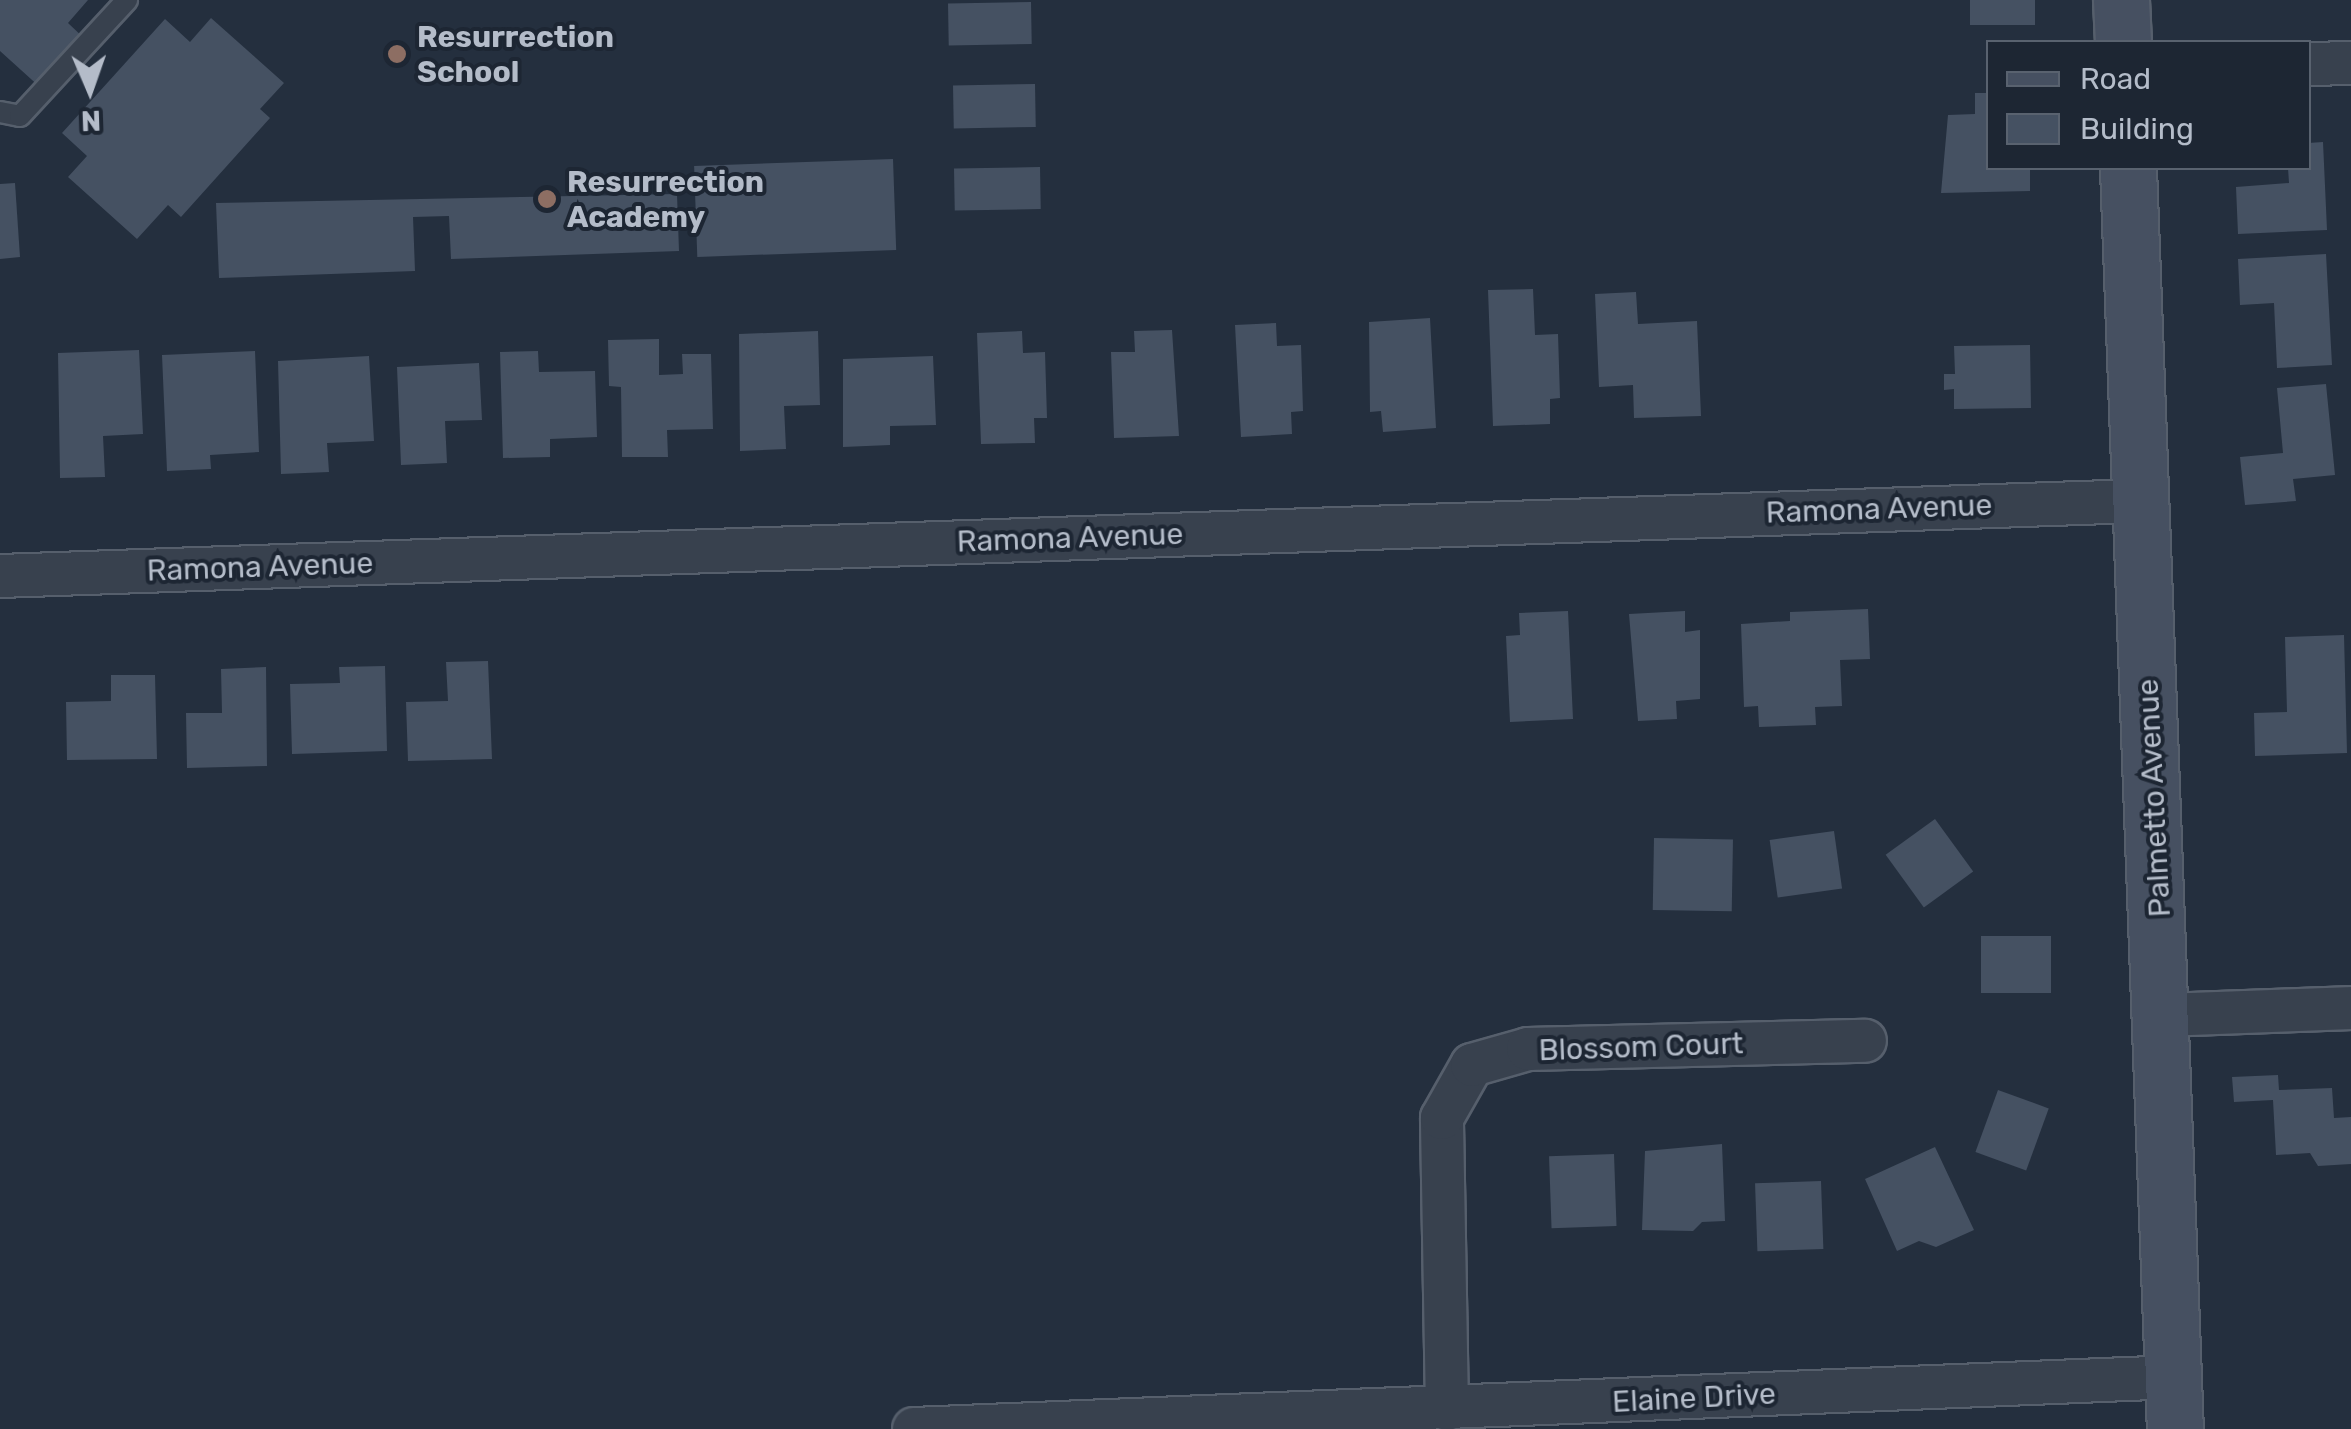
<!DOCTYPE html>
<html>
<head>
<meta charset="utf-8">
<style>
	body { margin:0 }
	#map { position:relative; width:2351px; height:1429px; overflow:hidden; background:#242f3e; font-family:Rubik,sans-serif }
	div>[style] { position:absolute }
	.building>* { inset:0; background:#455162; transform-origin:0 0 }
	.roads { filter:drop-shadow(2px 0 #565f6c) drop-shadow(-2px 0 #565f6c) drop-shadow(0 2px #565f6c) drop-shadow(0 -2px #565f6c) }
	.lane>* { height:20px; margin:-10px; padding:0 10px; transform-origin:10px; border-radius:10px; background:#38414e }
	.street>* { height:42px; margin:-21px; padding:0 21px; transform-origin:21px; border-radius:21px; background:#38414e }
	.secondary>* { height:55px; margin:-27.5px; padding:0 27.5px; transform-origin:27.5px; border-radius:27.5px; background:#465061 }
	.dots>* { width:28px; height:28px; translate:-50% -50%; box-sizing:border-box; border:5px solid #1d2633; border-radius:50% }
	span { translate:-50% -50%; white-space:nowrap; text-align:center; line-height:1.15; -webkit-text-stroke:8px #1d2633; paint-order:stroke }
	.poi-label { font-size:30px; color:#b4bcc9; font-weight:700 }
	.left { translate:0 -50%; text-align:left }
	.street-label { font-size:30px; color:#b4bcc9 }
	.legend { position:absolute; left:1986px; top:40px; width:325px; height:130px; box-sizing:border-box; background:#1d2633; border:2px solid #59626f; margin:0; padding:12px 18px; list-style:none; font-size:30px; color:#b4bcc9 }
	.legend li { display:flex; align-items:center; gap:20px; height:50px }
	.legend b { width:50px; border:2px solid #59626f }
	.north { position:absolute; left:40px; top:40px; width:100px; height:100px; -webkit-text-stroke:8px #1d2633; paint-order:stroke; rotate:178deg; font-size:28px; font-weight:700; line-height:40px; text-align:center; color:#b4bcc9 }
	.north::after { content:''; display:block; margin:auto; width:35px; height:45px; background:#b4bcc9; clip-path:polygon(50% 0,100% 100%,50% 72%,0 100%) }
</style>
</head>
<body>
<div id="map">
	<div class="building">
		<div style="clip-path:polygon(0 0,88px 0,68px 23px,86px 40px,42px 89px,0 51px)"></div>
		<div style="left:1970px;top:0;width:65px;height:25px"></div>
		<div style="left:1031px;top:2px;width:42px;height:83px;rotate:89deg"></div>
		<div style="clip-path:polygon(211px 18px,284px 83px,260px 109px,270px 118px,181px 217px,168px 205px,137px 239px,68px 177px,87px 156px,62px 133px,165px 19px,190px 42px)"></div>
		<div style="left:1035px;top:84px;width:43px;height:82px;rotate:89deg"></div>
		<div style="clip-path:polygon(1975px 93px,1988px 93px,1988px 168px,2030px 168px,2030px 191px,1941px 193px,1948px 115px,1975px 114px)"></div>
		<div style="clip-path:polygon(2323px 142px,2327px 230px,2238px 234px,2236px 187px,2289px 183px,2288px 168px,2308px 168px,2308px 143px)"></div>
		<div style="left:893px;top:159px;width:91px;height:199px;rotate:88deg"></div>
		<div style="left:1040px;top:167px;width:42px;height:86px;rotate:89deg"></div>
		<div style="clip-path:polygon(15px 183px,20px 257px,0 259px,0 184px)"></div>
		<div style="clip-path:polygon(677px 194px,679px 251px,451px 259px,449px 216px,413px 217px,415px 271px,219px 278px,216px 203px)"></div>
		<div style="clip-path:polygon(2326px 254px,2332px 365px,2277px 368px,2274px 303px,2240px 305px,2238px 259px)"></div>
		<div style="clip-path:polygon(1533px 289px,1535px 335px,1558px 334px,1560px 398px,1550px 399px,1550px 424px,1493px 426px,1488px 290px)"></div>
		<div style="clip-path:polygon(1636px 292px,1638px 324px,1697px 321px,1701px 416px,1634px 418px,1633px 385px,1599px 387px,1595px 294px)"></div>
		<div style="clip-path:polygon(1430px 318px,1436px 428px,1383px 432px,1381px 411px,1370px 412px,1369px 322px)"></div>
		<div style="clip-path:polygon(1276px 323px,1277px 346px,1301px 345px,1303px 411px,1291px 412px,1292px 434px,1241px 437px,1235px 325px)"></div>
		<div style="clip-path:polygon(1172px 330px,1179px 436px,1114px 438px,1111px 352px,1135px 352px,1134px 331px)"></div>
		<div style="clip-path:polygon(818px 331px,820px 405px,784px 406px,786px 449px,740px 451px,739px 334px)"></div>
		<div style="clip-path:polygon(1022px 331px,1023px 353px,1045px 352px,1047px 418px,1034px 418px,1035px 443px,981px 444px,977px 333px)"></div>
		<div style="clip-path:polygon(659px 339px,659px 375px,683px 374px,682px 354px,711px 354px,713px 429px,667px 430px,668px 457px,622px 457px,621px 387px,609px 386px,608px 340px)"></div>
		<div style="clip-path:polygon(2030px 345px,2031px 408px,1954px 409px,1954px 389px,1944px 390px,1944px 374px,1955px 374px,1954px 346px)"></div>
		<div style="clip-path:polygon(139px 350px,143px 434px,103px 436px,105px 477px,60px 478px,58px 353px)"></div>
		<div style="clip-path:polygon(255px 351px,259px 452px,210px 455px,211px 469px,167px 471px,162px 355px)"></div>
		<div style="clip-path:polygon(538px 351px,539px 372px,595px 371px,597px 437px,550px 439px,550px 457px,503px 458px,500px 352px)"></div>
		<div style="clip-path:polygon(369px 356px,374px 441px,327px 443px,329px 472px,281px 474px,278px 361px)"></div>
		<div style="clip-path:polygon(933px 356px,936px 425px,890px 426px,890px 445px,843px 447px,843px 359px)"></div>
		<div style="clip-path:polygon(479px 363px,482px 420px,445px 421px,447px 463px,401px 465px,397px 367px)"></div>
		<div style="clip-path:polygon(2326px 384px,2335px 475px,2293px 479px,2296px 501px,2245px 505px,2240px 457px,2283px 453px,2277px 388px)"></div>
		<div style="clip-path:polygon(1868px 609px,1870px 659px,1840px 660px,1842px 706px,1815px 707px,1816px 725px,1759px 727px,1758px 706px,1744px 707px,1741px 624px,1790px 621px,1790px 612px)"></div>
		<div style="clip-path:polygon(1568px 611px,1573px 719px,1510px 722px,1506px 636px,1520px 635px,1519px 613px)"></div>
		<div style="clip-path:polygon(1685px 611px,1685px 632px,1700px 630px,1700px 699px,1676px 701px,1677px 719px,1638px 721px,1629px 614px)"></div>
		<div style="clip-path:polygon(2344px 635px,2347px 753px,2255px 756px,2254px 713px,2287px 712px,2285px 637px)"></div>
		<div style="clip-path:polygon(488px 661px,492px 759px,408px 761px,406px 702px,448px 701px,446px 662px)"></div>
		<div style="clip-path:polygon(385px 666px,387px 751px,292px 754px,290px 684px,340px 683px,339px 667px)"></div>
		<div style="clip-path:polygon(266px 667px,267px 766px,187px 768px,186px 713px,222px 713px,221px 669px)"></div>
		<div style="clip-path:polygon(111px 675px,155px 675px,157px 759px,67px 760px,66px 702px,111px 701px)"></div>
		<div style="left:1935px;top:819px;width:65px;height:61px;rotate:54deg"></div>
		<div style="left:1834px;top:831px;width:58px;height:65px;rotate:82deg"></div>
		<div style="left:1654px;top:838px;width:79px;height:72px;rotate:1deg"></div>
		<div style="left:1981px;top:936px;width:70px;height:57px"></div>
		<div style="clip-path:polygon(2278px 1075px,2279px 1090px,2332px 1088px,2334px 1118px,2351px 1117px,2351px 1164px,2318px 1166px,2310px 1153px,2276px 1155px,2273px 1100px,2234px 1102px,2232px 1077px)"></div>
		<div style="left:1998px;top:1090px;width:54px;height:66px;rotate:20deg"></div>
		<div style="clip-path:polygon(1722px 1144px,1725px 1221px,1702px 1222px,1693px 1231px,1642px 1230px,1645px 1151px)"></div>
		<div style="clip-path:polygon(1935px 1147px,1974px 1230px,1936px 1247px,1919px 1241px,1897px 1251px,1865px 1179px)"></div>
		<div style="left:1614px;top:1154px;width:72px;height:65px;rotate:88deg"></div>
		<div style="left:1821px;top:1181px;width:68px;height:66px;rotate:88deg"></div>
	</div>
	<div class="roads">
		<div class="lane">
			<div style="left:0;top:112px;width:20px;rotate:11deg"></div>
			<div style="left:20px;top:116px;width:158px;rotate:-47.3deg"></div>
		</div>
		<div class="street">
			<div style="left:2308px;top:64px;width:43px;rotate:-1.3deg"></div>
			<div style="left:0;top:576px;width:2141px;rotate:-2.01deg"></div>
			<div style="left:2164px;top:1015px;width:187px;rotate:-2.1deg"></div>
			<div style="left:1447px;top:1409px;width:291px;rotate:-91deg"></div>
			<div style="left:1442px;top:1118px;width:61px;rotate:-60.5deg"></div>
			<div style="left:1472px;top:1065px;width:58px;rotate:-15.9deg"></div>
			<div style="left:1528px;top:1049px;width:337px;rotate:-1.4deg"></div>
			<div style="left:914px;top:1429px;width:1261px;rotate:-2.36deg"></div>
		</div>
		<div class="secondary">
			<div style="left:2121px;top:0;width:42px;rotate:87.3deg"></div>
			<div style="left:2128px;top:168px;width:1262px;rotate:87.87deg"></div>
		</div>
	</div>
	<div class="dots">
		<div style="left:397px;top:54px;background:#8d6e63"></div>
		<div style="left:547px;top:199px;background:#8d6e63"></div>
	</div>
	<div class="poi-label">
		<span class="left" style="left:417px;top:54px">Resurrection<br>School</span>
		<span class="left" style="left:567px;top:199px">Resurrection<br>Academy</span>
	</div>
	<div class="street-label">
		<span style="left:1879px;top:509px;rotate:-2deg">Ramona Avenue</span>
		<span style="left:1070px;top:538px;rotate:-2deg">Ramona Avenue</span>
		<span style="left:260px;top:567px;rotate:-2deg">Ramona Avenue</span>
		<span style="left:2154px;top:798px;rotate:-93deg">Palmetto Avenue</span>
		<span style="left:1641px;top:1047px;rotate:-2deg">Blossom Court</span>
		<span style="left:1694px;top:1398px;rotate:-3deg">Elaine Drive</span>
	</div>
	<ul class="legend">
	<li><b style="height:12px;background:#465061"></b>Road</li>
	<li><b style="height:28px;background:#455162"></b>Building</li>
	</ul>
	<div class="north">N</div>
</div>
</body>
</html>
